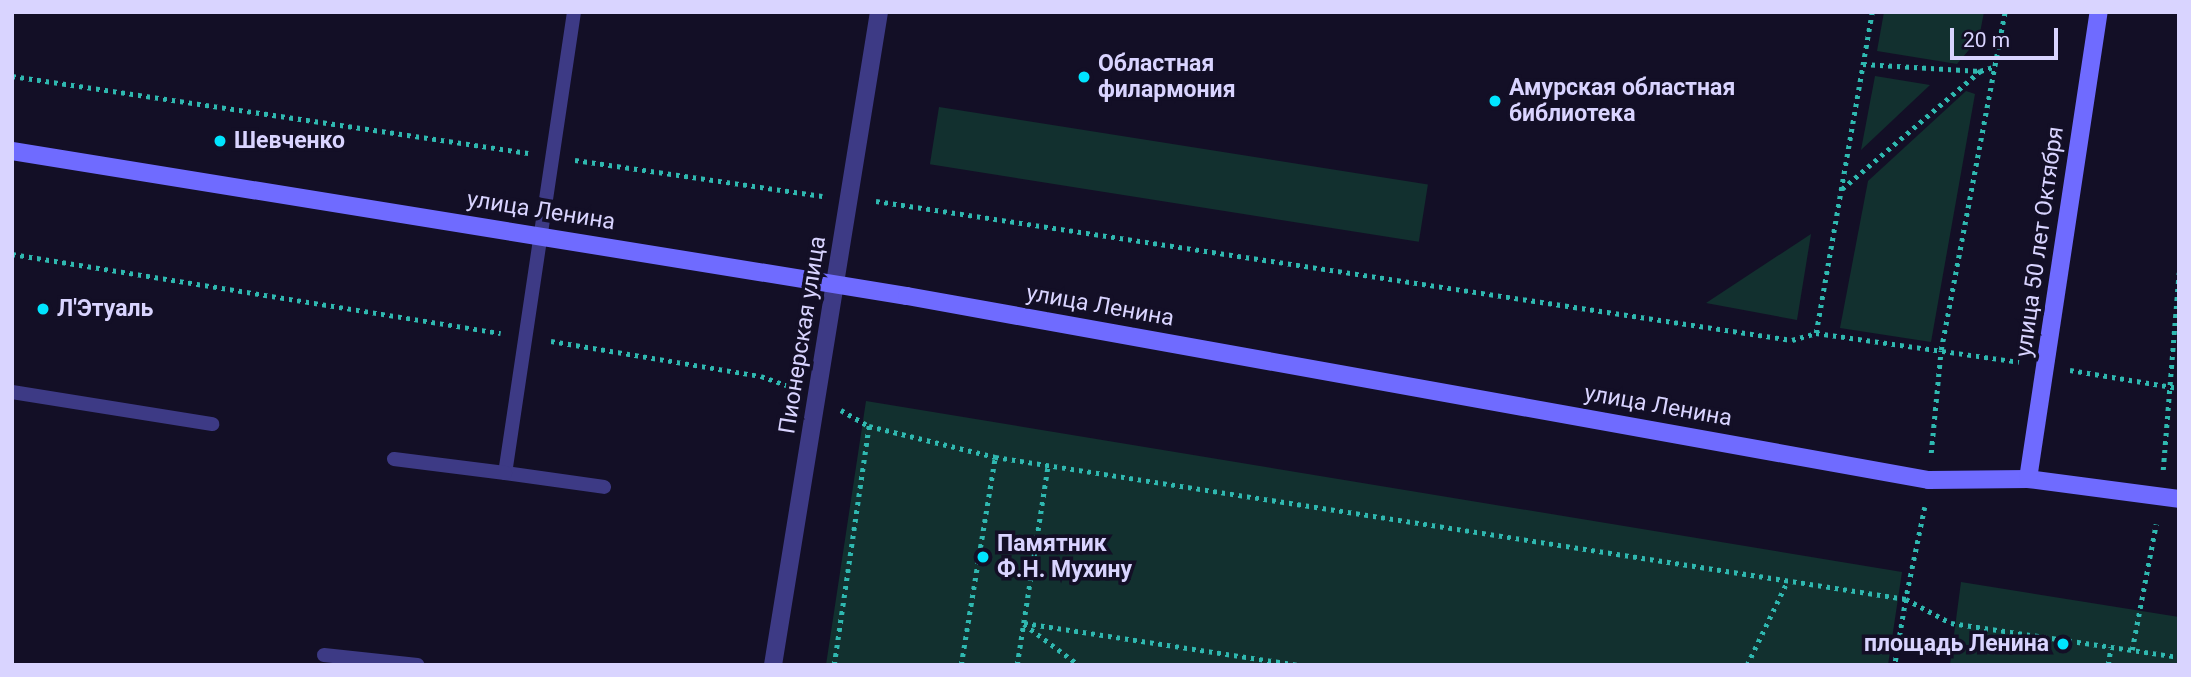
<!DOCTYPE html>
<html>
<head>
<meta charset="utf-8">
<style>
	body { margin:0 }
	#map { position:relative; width:2191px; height:677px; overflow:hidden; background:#130f26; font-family:Roboto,sans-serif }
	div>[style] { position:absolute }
	.green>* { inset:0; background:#12302f; transform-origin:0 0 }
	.path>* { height:4.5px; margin-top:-2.25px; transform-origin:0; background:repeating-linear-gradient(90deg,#2fb8b0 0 3.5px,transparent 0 8.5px) }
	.lane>* { height:14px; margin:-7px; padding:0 7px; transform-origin:7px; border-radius:7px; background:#3d3a85 }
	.street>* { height:18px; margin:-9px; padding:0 9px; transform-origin:9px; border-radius:9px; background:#3d3a85 }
	.secondary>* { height:18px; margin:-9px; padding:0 9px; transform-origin:9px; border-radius:9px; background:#6f6bff }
	.dots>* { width:19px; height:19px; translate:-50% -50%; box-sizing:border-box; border:4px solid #130f26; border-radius:50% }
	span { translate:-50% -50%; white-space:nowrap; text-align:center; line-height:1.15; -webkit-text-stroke:7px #130f26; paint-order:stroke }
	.poi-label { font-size:23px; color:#d9d4ff; font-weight:700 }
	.left { translate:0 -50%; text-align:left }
	.right { translate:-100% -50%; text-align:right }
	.street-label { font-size:23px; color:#d9d4ff }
	.frame { position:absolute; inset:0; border:14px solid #d9d4ff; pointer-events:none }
	.scale { position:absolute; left:1950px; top:28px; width:108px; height:32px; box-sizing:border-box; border:4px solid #d9d4ff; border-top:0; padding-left:9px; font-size:21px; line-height:24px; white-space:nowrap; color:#d9d4ff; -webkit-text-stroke:5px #130f26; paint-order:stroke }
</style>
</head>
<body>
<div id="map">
	<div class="green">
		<div style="clip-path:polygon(1884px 12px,1984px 12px,1979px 38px,1957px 64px,1877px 51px)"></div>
		<div style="clip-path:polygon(1875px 76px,1930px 85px,1861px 150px)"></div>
		<div style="clip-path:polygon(1966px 91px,1975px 94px,1931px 342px,1840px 328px,1868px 181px)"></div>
		<div style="left:939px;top:107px;width:495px;height:58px;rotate:9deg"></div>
		<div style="clip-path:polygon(1811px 234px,1797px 320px,1706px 303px)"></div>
		<div style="clip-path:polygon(866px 401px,1902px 572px,1888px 665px,826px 665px)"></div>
		<div style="clip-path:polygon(1961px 582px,2179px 617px,2179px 665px,1950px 665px)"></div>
	</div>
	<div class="path">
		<div style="left:1863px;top:64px;width:117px;rotate:3.4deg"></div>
		<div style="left:12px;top:76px;width:522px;rotate:8.49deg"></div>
		<div style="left:575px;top:160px;width:250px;rotate:8.3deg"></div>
		<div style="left:1842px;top:189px;width:182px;rotate:-40.5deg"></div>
		<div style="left:1980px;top:71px;width:17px;rotate:-17deg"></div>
		<div style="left:876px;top:201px;width:926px;rotate:8.63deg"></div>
		<div style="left:1792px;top:340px;width:25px;rotate:-16deg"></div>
		<div style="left:1816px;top:333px;width:326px;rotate:-80.1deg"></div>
		<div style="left:12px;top:254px;width:495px;rotate:9.2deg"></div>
		<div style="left:1816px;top:333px;width:205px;rotate:8.1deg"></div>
		<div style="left:551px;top:341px;width:213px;rotate:9.5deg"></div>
		<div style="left:761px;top:376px;width:33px;rotate:20deg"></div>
		<div style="left:2070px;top:370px;width:110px;rotate:9.4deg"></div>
		<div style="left:841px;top:410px;width:32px;rotate:30deg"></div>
		<div style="left:869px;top:426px;width:130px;rotate:13.8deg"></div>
		<div style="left:995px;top:457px;width:922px;rotate:8.86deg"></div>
		<div style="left:1906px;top:599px;width:67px;rotate:99.5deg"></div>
		<div style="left:1931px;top:453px;width:103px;rotate:-84.5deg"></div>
		<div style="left:1941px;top:350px;width:344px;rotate:-79.3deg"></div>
		<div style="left:2163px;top:470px;width:198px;rotate:-85.4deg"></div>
		<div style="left:1925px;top:507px;width:94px;rotate:101.7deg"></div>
		<div style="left:1906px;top:599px;width:51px;rotate:28.1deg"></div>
		<div style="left:1951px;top:623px;width:231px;rotate:8.5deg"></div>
		<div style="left:1024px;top:623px;width:279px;rotate:8.7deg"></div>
		<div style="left:1024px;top:624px;width:69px;rotate:36.7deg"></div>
		<div style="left:2132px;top:650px;width:128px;rotate:-79.2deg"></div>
		<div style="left:834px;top:665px;width:242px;rotate:-81.7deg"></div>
		<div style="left:961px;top:665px;width:211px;rotate:-80.7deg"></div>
		<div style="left:1017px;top:665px;width:202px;rotate:-81.2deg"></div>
		<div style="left:1747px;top:665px;width:92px;rotate:-64.3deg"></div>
		<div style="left:2108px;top:665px;width:18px;rotate:-81deg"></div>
	</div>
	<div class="lane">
		<div style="left:574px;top:12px;width:466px;rotate:98.5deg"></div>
		<div style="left:505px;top:473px;width:100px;rotate:8deg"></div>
		<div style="left:12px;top:392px;width:203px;rotate:9.1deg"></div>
		<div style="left:394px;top:459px;width:112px;rotate:7.2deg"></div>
		<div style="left:324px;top:655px;width:94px;rotate:6.1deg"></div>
	</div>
	<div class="street">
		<div style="left:773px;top:665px;width:662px;rotate:-80.78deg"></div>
	</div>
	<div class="secondary">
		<div style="left:12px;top:151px;width:907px;rotate:9.2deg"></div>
		<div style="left:907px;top:296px;width:1038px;rotate:10.21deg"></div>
		<div style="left:1929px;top:480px;width:99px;rotate:-0.6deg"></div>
		<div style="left:2028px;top:479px;width:152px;rotate:7.5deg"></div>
		<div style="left:2028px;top:479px;width:472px;rotate:-81.4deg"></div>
	</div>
	<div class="dots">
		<div style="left:1084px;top:77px;background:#00e5ff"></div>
		<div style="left:1495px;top:101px;background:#00e5ff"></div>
		<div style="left:220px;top:141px;background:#00e5ff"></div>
		<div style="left:43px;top:309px;background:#00e5ff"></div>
		<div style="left:983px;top:557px;background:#00e5ff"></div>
		<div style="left:2063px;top:644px;background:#00e5ff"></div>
	</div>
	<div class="poi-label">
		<span class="left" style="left:1098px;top:77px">Областная<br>филармония</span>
		<span class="left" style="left:1509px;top:101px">Амурская областная<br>библиотека</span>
		<span class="left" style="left:234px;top:141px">Шевченко</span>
		<span class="left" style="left:57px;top:309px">Л'Этуаль</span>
		<span class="left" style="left:997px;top:557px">Памятник<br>Ф.Н. Мухину</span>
		<span class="right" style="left:2049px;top:644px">площадь Ленина</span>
	</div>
	<div class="street-label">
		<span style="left:541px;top:211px;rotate:9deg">улица Ленина</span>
		<span style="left:2040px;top:242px;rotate:-82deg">улица 50 лет Октября</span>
		<span style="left:1100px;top:306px;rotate:10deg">улица Ленина</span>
		<span style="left:803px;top:335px;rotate:-81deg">Пионерская улица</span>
		<span style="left:1658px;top:406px;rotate:10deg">улица Ленина</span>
	</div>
	<div class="frame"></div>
	<div class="scale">20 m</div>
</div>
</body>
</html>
